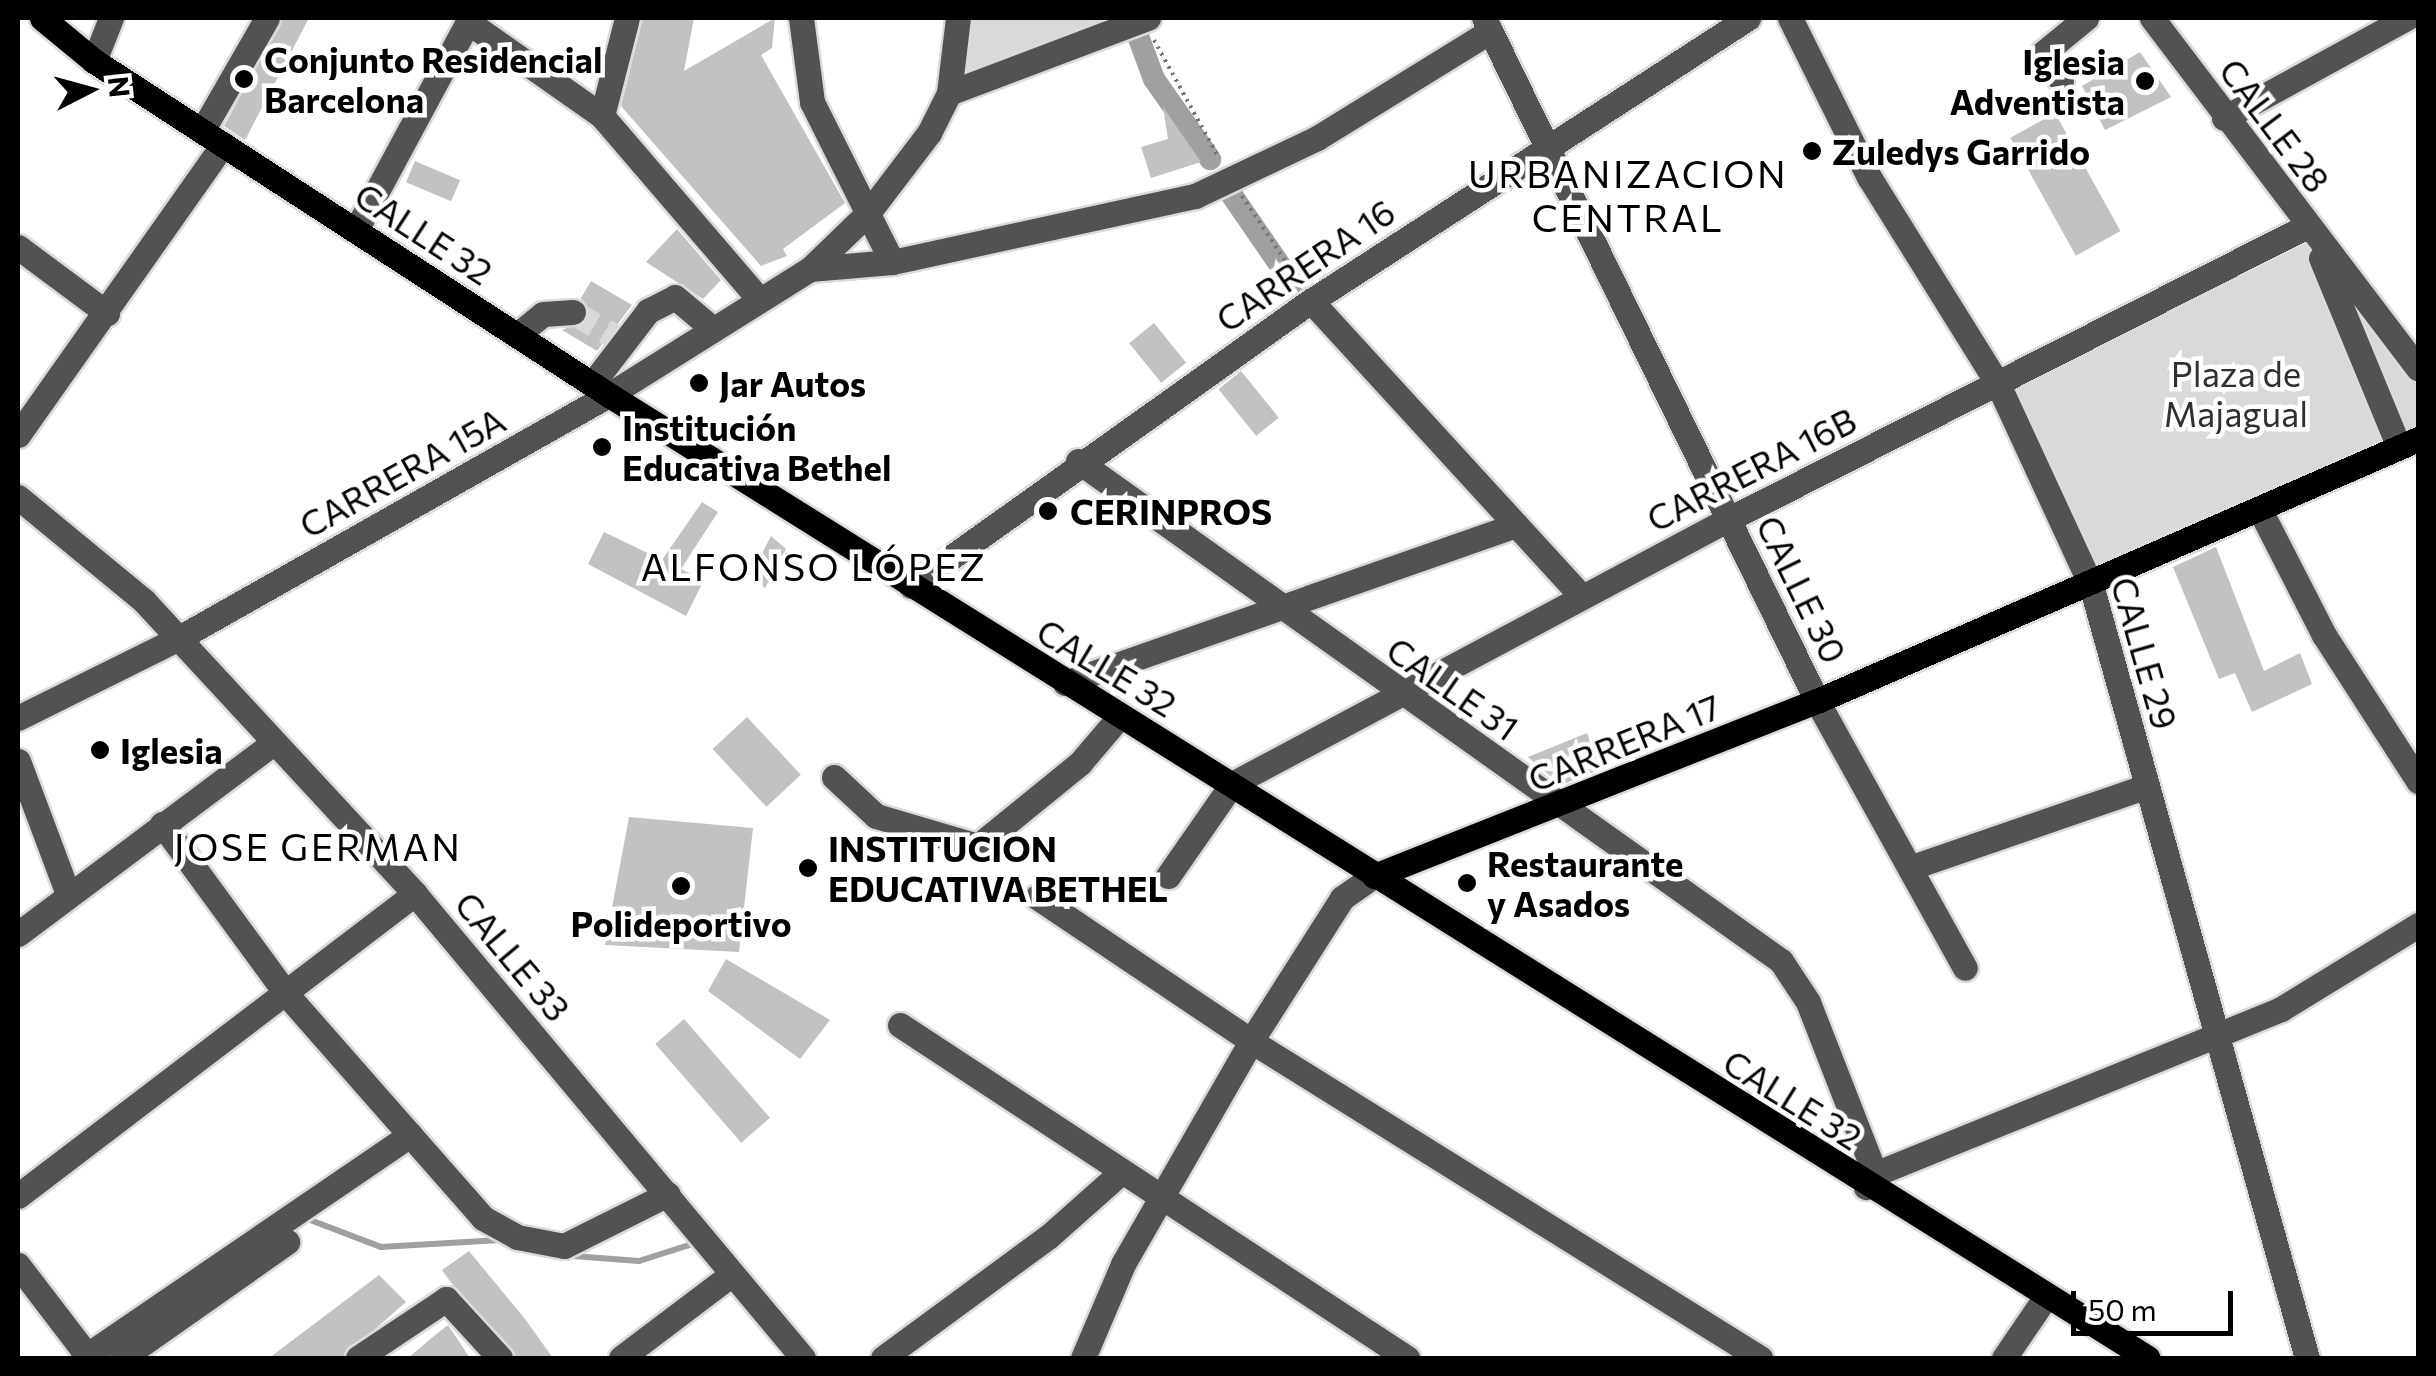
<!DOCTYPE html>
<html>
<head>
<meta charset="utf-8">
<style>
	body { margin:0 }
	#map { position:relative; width:2436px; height:1376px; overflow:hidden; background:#fff; font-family:Commissioner,sans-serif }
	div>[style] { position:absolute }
	.green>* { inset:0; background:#d9d9d9 }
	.stream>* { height:6px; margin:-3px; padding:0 3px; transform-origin:3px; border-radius:3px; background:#a0a0a0 }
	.canal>* { height:22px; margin:-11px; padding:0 11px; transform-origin:11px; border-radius:11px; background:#a0a0a0 }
	.building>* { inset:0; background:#c2c2c2; transform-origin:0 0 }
	.minor-tunnel>* { height:25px; margin-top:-12.5px; transform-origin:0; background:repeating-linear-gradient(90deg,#d9d9d9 0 25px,transparent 0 37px) }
	.path>* { height:4px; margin-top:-2px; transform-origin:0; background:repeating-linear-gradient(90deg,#747474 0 2.5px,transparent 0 7.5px) }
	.roads { filter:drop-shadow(2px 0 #dbdbdb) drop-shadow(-2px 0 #dbdbdb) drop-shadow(0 2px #dbdbdb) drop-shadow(0 -2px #dbdbdb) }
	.minor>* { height:25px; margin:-12.5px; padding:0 12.5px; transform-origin:12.5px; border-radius:12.5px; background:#525252 }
	.major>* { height:25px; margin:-12.5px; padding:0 12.5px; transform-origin:12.5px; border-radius:12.5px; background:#000 }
	.dots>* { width:28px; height:28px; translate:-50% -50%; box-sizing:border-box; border:5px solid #fff; border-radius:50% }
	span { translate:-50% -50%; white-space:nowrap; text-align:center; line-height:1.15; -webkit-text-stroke:9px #fff; paint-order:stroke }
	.poi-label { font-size:35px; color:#000; font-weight:700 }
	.left { translate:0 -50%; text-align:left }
	.right { translate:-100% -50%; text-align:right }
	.street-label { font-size:35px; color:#000 }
	.park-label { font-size:35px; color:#303030 }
	.neighbourhood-label { font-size:38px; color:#000; letter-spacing:2.5px }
	.frame { position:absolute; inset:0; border:20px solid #000; pointer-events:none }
	.north { position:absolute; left:40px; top:40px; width:100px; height:100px; -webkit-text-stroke:8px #fff; paint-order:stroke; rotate:84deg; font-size:28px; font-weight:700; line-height:40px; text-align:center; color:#000 }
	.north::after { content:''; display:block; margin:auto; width:35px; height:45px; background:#000; clip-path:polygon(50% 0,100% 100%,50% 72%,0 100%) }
	.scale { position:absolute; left:2071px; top:1291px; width:162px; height:45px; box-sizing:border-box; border:5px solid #000; border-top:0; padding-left:12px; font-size:30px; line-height:35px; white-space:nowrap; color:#000; -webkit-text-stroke:8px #fff; paint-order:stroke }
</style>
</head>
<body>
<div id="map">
	<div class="green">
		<div style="clip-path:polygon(954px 18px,1148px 18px,941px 94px)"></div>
		<div style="clip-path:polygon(2307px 226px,2418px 368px,2418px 439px,2091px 585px,1998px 384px)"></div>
	</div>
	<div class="stream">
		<div style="left:305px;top:1218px;width:81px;rotate:20.9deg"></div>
		<div style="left:381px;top:1247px;width:119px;rotate:-3.4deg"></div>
		<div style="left:560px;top:1255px;width:79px;rotate:4.3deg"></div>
		<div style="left:639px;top:1261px;width:63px;rotate:-17.6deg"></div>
	</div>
	<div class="canal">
		<div style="left:1138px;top:36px;width:46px;rotate:69.6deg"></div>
		<div style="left:1154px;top:79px;width:98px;rotate:55deg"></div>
		<div style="left:1229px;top:191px;width:116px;rotate:55.5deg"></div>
	</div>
	<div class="building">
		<div style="clip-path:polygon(283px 18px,309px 18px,245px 140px,224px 126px)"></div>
		<div style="clip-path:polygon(643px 18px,694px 18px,684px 71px,775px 18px,772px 48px,761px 55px,845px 203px,783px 249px,787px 256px,761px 266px,621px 106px)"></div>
		<div style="clip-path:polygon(2140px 52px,2171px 97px,2105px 130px,2082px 86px)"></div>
		<div style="clip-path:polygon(1163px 107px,1201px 162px,1151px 178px,1141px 147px,1168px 139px)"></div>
		<div style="left:2055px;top:113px;width:135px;height:51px;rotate:61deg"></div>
		<div style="left:415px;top:161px;width:49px;height:23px;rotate:23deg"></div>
		<div style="clip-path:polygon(677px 229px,721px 280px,703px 299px,646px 262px)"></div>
		<div style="clip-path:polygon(591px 281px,632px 305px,597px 351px,562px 330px,587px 320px,581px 298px)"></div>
		<div style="left:1154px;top:323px;width:51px;height:32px;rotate:51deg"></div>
		<div style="left:1241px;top:371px;width:60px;height:29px;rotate:51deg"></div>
		<div style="clip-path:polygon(702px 502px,718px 512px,681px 569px,704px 580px,686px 616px,588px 564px,604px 532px,662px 560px)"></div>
		<div style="clip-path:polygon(771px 536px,786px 549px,765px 588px,751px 575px)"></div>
		<div style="clip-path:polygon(2216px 547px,2264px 671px,2300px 653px,2312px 684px,2252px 712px,2235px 673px,2219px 679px,2173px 567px)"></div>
		<div style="left:747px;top:717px;width:79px;height:47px;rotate:47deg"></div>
		<div style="clip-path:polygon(1587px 733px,1601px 769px,1561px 785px,1528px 757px)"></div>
		<div style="clip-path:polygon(629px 817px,753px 828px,739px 952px,605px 945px)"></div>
		<div style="clip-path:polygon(726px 959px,830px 1020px,800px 1059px,708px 991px)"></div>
		<div style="left:684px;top:1019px;width:131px;height:38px;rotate:49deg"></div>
		<div style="clip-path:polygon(469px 1251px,525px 1319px,553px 1358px,516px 1358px,452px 1284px,442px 1270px)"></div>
		<div style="clip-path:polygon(379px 1275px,406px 1302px,342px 1358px,269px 1358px)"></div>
		<div style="clip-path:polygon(448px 1325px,470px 1358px,408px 1358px,434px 1336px)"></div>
	</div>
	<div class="minor-tunnel">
		<div style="left:573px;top:312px;width:48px;rotate:30.3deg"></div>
	</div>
	<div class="path">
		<div style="left:1154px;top:40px;width:135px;rotate:61.2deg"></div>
		<div style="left:1242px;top:196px;width:101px;rotate:56.3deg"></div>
	</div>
	<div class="roads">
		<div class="minor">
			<div style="left:801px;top:18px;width:85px;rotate:82.5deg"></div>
			<div style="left:812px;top:102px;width:179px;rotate:63.4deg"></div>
			<div style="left:1484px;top:18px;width:760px;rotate:64.01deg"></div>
			<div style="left:1817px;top:701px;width:305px;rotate:61deg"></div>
			<div style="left:1790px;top:18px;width:178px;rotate:63.6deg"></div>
			<div style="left:1869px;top:177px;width:244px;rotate:58.1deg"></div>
			<div style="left:1998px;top:384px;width:221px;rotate:65.2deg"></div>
			<div style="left:2091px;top:585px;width:803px;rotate:74.39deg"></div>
			<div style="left:2152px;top:18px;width:440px;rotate:52.8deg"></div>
			<div style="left:468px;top:22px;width:164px;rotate:35deg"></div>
			<div style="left:602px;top:116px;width:241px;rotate:49.4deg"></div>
			<div style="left:94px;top:61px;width:46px;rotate:-68.4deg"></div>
			<div style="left:2061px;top:80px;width:32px;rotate:-126deg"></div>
			<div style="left:2042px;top:54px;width:57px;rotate:-39.3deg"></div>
			<div style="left:949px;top:93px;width:213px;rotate:-20.7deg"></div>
			<div style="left:602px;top:116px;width:101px;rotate:-75.7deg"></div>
			<div style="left:2224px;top:118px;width:209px;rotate:-28.7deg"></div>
			<div style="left:202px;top:131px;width:130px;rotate:-60.1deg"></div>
			<div style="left:356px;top:230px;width:241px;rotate:-61.7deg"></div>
			<div style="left:18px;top:247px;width:111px;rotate:36.6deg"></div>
			<div style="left:2321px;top:258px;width:204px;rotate:67.6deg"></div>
			<div style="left:810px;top:269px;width:82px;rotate:-4.9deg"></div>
			<div style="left:892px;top:262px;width:310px;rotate:-12.3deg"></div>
			<div style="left:1195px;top:196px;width:135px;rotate:-25.4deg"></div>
			<div style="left:1317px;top:138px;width:203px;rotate:-31.7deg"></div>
			<div style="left:1311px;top:301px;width:400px;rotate:47.5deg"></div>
			<div style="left:517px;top:335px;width:33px;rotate:-39deg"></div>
			<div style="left:543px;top:314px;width:30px;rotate:-4deg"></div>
			<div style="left:592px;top:384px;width:92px;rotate:-52.5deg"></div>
			<div style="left:648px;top:311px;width:30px;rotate:-27deg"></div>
			<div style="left:675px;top:297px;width:50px;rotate:40.1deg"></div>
			<div style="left:18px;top:435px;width:356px;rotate:-54.8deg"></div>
			<div style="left:1078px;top:461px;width:863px;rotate:35.42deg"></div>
			<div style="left:1781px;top:961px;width:49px;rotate:56.6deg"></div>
			<div style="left:1808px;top:1002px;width:185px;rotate:68.7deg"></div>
			<div style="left:1875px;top:1174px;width:16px;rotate:125deg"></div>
			<div style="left:18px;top:497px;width:163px;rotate:39.5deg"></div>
			<div style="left:144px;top:601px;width:399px;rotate:47.2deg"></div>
			<div style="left:415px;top:894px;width:605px;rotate:50.1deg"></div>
			<div style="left:2260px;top:510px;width:140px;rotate:62.9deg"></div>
			<div style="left:2324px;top:635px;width:174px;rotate:57.2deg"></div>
			<div style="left:911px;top:586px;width:491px;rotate:-35.5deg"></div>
			<div style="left:1311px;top:301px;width:521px;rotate:-32.93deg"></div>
			<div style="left:1065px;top:683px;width:478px;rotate:-19.3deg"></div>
			<div style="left:18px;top:718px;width:180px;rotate:-26.4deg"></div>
			<div style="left:179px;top:638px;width:494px;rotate:-29.5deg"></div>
			<div style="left:609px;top:395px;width:237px;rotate:-32.1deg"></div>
			<div style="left:810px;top:269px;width:81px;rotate:-44deg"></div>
			<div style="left:868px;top:213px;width:101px;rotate:-52.7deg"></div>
			<div style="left:929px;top:133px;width:45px;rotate:-63.4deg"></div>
			<div style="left:949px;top:93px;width:76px;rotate:-83.2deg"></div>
			<div style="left:18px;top:761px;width:142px;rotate:69.4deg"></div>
			<div style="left:834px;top:777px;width:57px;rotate:42.9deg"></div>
			<div style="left:876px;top:816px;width:106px;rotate:16.4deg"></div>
			<div style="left:978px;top:846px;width:132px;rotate:-39.1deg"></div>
			<div style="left:1080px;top:763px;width:62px;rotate:-49.6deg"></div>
			<div style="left:162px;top:824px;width:213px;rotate:53.8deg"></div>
			<div style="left:288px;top:996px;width:295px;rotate:48.7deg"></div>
			<div style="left:483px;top:1218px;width:39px;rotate:29deg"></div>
			<div style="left:517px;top:1237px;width:48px;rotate:10.8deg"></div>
			<div style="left:564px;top:1246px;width:116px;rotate:-26.6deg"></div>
			<div style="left:1915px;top:866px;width:245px;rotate:-19deg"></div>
			<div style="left:1168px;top:876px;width:112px;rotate:-55.2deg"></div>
			<div style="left:1232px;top:784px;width:563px;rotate:-28.07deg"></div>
			<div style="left:1729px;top:519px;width:648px;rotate:-26.88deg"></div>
			<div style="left:1037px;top:897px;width:258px;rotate:33.9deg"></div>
			<div style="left:1251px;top:1041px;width:600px;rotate:31.91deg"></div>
			<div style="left:18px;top:934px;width:317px;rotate:-36.8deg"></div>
			<div style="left:900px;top:1025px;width:607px;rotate:33.3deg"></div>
			<div style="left:1875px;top:1174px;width:438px;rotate:-22.1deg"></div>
			<div style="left:2281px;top:1009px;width:161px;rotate:-31.5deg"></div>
			<div style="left:18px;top:1196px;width:499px;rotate:-37.3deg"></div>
			<div style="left:18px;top:1265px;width:117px;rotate:52.6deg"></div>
			<div style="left:83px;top:1358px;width:396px;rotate:-34.3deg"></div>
			<div style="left:122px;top:1358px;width:202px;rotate:-35.1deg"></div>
			<div style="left:358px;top:1358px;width:106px;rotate:-33.8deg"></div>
			<div style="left:446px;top:1299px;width:80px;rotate:47.5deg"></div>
			<div style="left:621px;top:1358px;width:139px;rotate:-37.1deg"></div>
			<div style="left:883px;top:1358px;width:205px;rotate:-36.3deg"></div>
			<div style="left:1048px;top:1237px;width:96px;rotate:-41.6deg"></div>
			<div style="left:1083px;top:1358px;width:102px;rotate:-66.9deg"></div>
			<div style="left:1123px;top:1264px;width:257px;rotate:-60.1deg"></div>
			<div style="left:1251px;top:1041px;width:169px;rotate:-57.5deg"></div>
			<div style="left:1342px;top:898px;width:39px;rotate:-35deg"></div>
			<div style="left:2004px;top:1358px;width:73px;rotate:-55.7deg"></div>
		</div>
		<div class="major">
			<div style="left:42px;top:18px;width:67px;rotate:39.6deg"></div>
			<div style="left:94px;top:61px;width:614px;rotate:32.97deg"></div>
			<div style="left:609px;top:395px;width:1815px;rotate:32.04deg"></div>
			<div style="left:1374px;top:876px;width:476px;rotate:-21.6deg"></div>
			<div style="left:1817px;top:701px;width:656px;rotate:-23.55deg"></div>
		</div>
	</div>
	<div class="dots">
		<div style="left:244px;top:79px;background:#000"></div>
		<div style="left:2145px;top:81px;background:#000"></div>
		<div style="left:1812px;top:151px;background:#000"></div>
		<div style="left:699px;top:383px;background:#000"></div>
		<div style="left:602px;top:447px;background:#000"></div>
		<div style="left:1048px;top:511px;background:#000"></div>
		<div style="left:100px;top:750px;background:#000"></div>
		<div style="left:808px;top:868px;background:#000"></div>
		<div style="left:1467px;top:883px;background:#000"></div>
		<div style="left:681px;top:886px;background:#000"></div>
	</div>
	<div class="poi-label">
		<span class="left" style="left:264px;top:79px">Conjunto Residencial<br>Barcelona</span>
		<span class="right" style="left:2125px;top:81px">Iglesia<br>Adventista</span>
		<span class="left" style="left:1832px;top:151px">Zuledys Garrido</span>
		<span class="left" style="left:719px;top:383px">Jar Autos</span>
		<span class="left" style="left:622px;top:447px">Institución<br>Educativa Bethel</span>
		<span class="left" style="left:1070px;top:511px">CERINPROS</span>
		<span class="left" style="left:120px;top:750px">Iglesia</span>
		<span class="left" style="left:828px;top:868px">INSTITUCION<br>EDUCATIVA BETHEL</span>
		<span class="left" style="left:1487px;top:883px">Restaurante<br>y Asados</span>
		<span style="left:681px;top:923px">Polideportivo</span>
	</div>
	<div class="street-label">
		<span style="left:2275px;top:125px;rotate:53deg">CALLE 28</span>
		<span style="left:424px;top:233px;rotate:33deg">CALLE 32</span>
		<span style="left:1305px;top:265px;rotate:-34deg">CARRERA 16</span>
		<span style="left:1751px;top:469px;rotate:-27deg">CARRERA 16B</span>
		<span style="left:402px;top:472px;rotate:-29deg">CARRERA 15A</span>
		<span style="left:1802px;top:589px;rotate:64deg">CALLE 30</span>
		<span style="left:2145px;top:653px;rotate:74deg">CALLE 29</span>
		<span style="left:1107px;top:667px;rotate:31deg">CALLE 32</span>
		<span style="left:1453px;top:688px;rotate:35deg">CALLE 31</span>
		<span style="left:1624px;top:742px;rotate:-22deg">CARRERA 17</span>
		<span style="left:513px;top:956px;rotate:50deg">CALLE 33</span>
		<span style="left:1793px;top:1099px;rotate:32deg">CALLE 32</span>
	</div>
	<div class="park-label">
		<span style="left:2236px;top:393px">Plaza de<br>Majagual</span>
	</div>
	<div class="neighbourhood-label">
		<span style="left:1628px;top:195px">URBANIZACION<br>CENTRAL</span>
		<span style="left:814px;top:566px">ALFONSO LÓPEZ</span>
		<span style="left:318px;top:846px">JOSE GERMAN</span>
	</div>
	<div class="frame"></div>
	<div class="north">N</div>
	<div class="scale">50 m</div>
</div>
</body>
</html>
